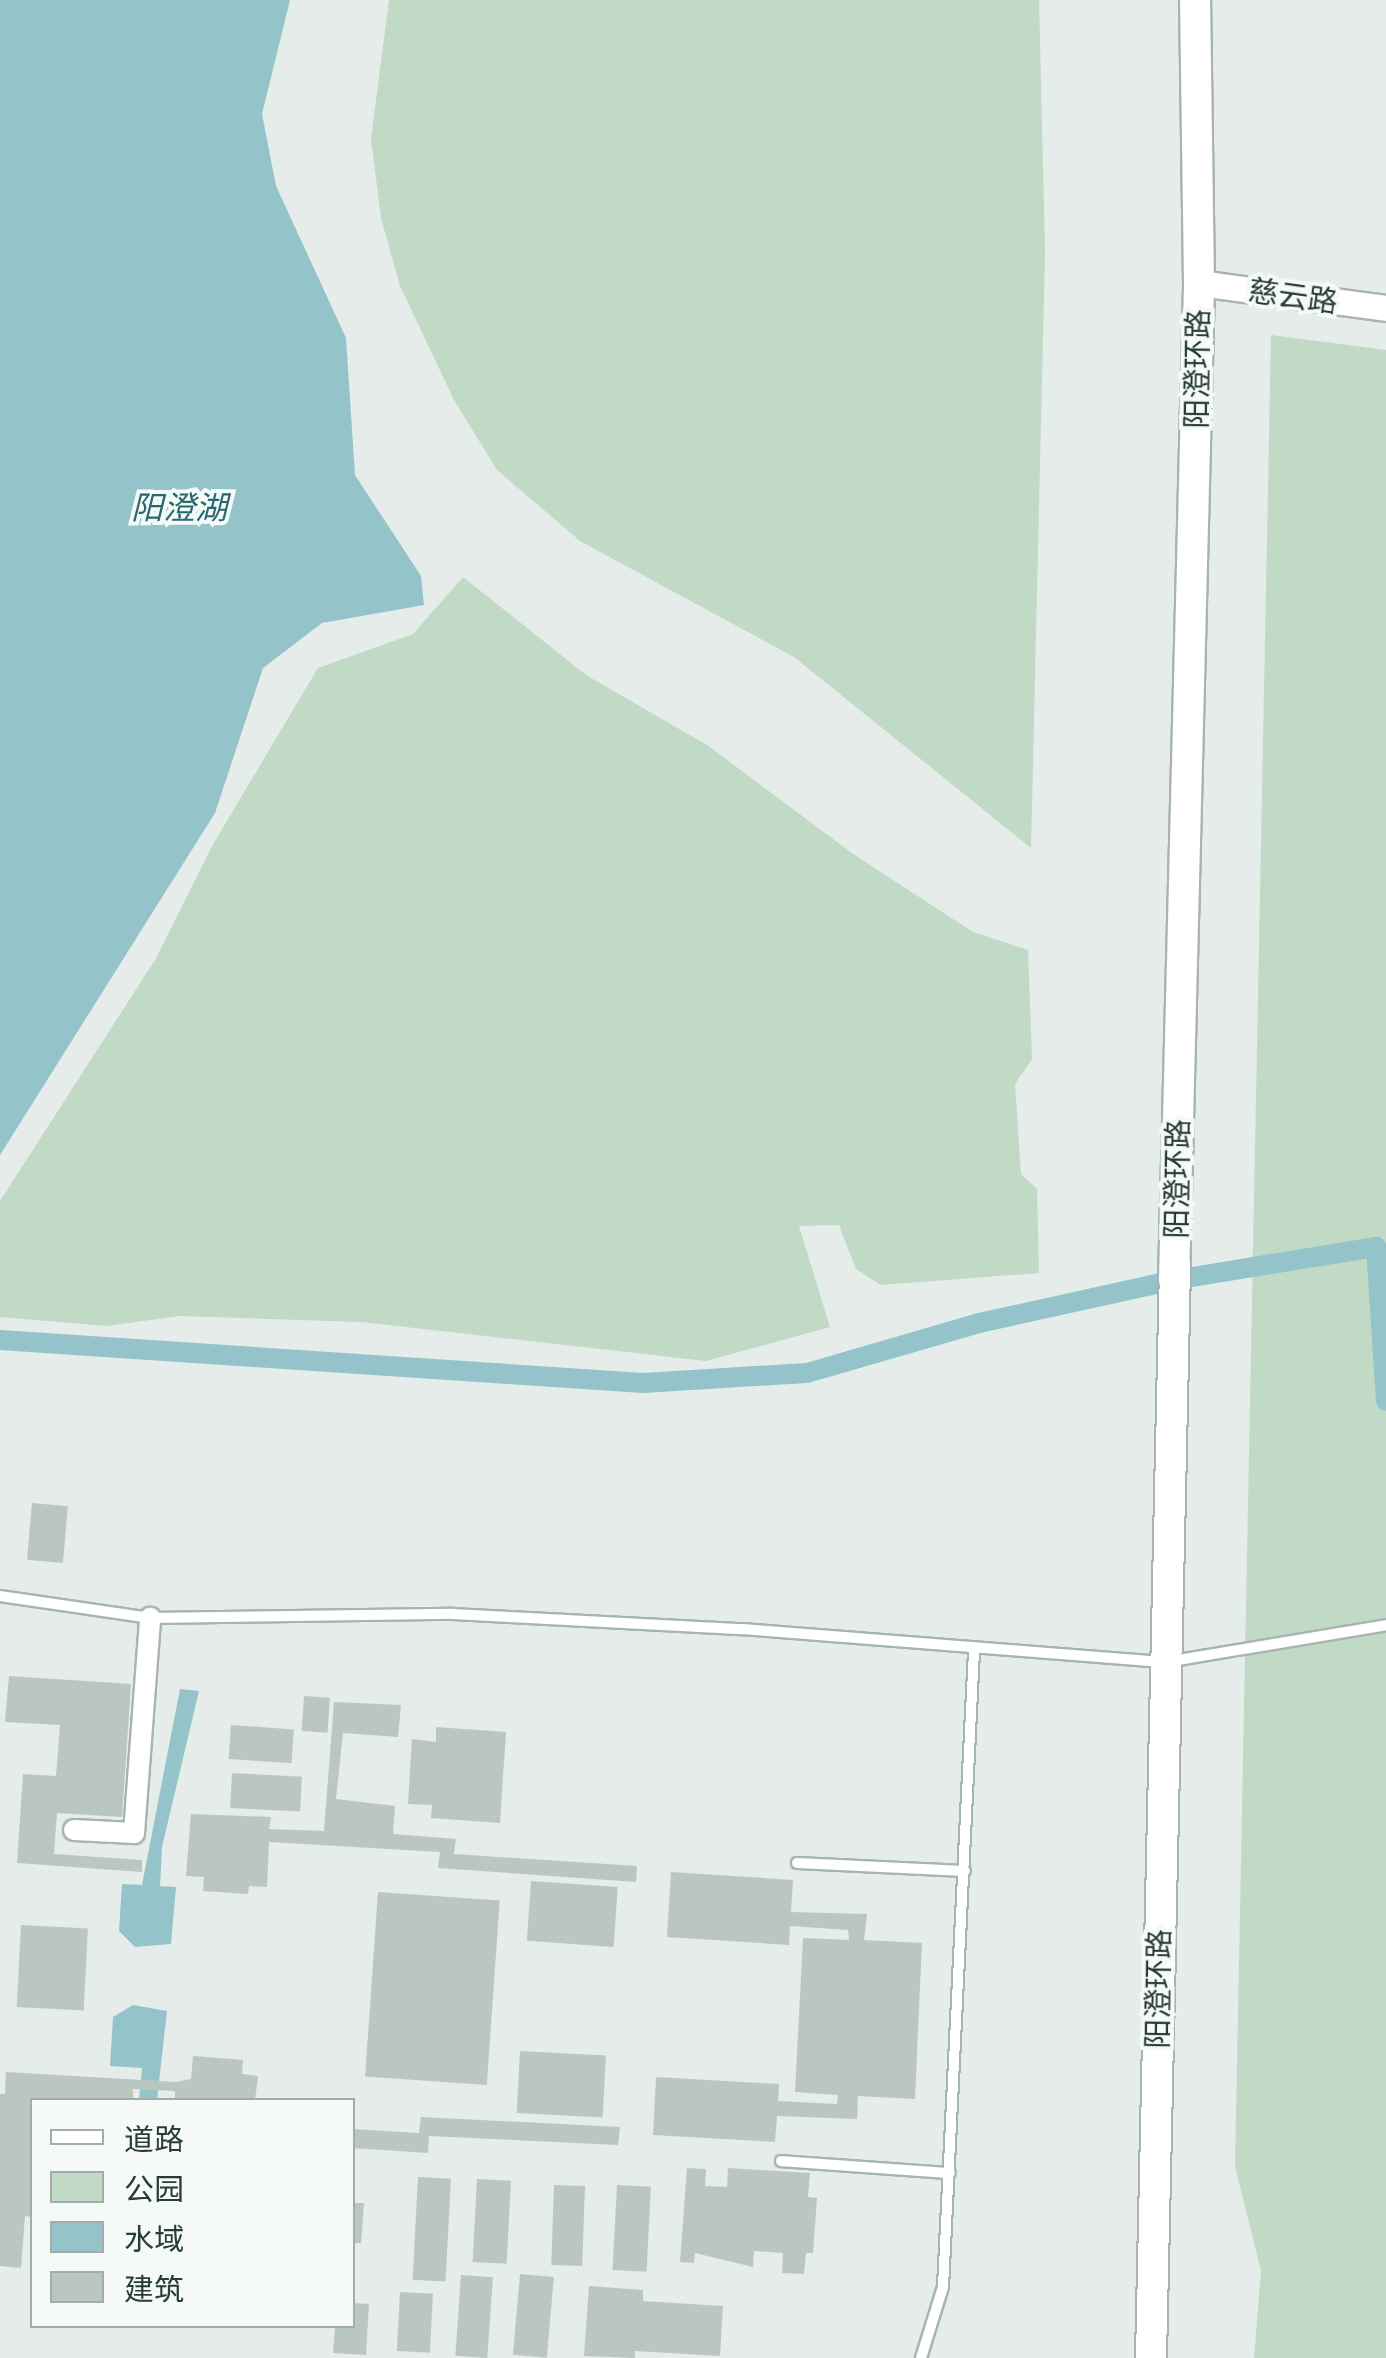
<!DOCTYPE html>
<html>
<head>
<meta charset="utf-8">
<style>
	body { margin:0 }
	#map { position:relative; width:1386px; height:2358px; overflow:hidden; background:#e5ece9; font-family:"Open Sans","Noto Sans SC",sans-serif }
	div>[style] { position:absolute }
	.green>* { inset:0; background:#c0dac6 }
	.water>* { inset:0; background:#94c4ca }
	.canal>* { height:20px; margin:-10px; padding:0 10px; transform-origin:10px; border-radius:10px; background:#94c4ca }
	.building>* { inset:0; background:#bac7c1; transform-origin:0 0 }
	.roads { filter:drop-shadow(2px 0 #a8b4af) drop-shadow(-2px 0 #a8b4af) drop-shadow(0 2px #a8b4af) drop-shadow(0 -2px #a8b4af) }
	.service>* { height:10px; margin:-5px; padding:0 5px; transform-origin:5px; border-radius:5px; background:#fff }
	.minor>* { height:20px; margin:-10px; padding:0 10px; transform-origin:10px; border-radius:10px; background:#fff }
	.tertiary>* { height:25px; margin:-12.5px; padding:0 12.5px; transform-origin:12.5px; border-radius:12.5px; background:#fff }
	.secondary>* { height:30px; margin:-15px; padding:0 15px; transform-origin:15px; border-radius:15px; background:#fff }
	span { translate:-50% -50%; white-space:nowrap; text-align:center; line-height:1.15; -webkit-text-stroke:8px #f5f9f7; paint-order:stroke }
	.street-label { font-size:30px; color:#263c35 }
	.water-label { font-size:32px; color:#276871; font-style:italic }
	.legend { position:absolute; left:30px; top:2098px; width:325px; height:230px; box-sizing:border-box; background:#f5f9f7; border:2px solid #a2ada9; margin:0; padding:12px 18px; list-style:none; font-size:30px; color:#263c35 }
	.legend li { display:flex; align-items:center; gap:20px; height:50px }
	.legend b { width:50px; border:2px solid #a2ada9 }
</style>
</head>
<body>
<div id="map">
	<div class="green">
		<div style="clip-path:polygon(389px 0,1039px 0,1045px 252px,1031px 848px,794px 657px,580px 541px,497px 470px,454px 400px,400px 286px,381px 218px,371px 139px)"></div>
		<div style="clip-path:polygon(1271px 335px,1386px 350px,1386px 2358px,1254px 2358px,1261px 2271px,1235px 2166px)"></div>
		<div style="clip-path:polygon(463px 577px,586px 675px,707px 745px,856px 856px,973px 932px,1028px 950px,1032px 1059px,1015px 1084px,1021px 1174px,1037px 1189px,1039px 1273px,881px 1285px,856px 1269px,839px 1225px,799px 1226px,830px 1327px,706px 1361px,361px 1322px,180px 1316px,106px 1326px,0 1317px,0 1201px,155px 960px,212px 846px,318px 668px,413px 634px)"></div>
	</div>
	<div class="water">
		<div style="clip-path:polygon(0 0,290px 0,262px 114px,276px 186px,346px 338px,355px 475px,421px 576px,424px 605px,322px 623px,263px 668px,215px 813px,0 1155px)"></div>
		<div style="clip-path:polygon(180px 1689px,199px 1691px,162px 1847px,160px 1886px,176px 1887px,171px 1944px,135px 1947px,119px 1931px,122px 1884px,142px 1885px)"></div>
		<div style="clip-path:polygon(133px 2005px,167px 2011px,157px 2100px,139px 2100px,142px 2068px,110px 2066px,113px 2017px)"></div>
	</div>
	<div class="canal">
		<div style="left:0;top:1340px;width:644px;rotate:3.83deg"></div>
		<div style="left:643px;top:1383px;width:164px;rotate:-3.5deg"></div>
		<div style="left:807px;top:1373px;width:179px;rotate:-16.2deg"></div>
		<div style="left:979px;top:1323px;width:200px;rotate:-12.4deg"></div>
		<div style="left:1174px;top:1280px;width:205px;rotate:-9.3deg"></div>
		<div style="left:1376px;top:1247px;width:154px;rotate:86.3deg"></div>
	</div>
	<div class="building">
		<div style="left:32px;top:1503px;width:36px;height:57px;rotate:5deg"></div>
		<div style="clip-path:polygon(9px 1676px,131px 1684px,122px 1817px,57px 1813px,54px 1854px,142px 1860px,142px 1872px,17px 1863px,23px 1774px,56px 1776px,60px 1725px,5px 1722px)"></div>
		<div style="left:304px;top:1696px;width:26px;height:35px;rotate:4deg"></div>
		<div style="clip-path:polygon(334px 1702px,401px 1705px,398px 1737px,343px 1733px,336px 1799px,395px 1806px,393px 1834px,456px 1839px,454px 1854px,637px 1866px,636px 1882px,438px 1868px,440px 1852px,269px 1842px,267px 1887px,249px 1886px,248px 1894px,203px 1891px,204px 1877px,186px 1876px,191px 1814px,271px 1817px,269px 1829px,324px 1831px)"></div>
		<div style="left:231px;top:1725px;width:63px;height:34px;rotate:4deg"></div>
		<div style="clip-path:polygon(436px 1727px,506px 1732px,500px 1823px,431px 1818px,432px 1805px,408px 1804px,412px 1739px,436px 1742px)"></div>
		<div style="left:232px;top:1773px;width:70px;height:35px;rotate:3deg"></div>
		<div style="clip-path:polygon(671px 1872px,793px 1880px,791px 1912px,867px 1914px,864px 1940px,922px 1943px,915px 2099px,858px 2096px,857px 2119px,777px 2116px,775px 2142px,653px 2135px,656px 2077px,779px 2084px,778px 2101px,837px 2104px,838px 2095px,795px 2092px,803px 1938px,849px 1940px,848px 1930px,790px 1926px,789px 1945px,667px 1937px)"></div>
		<div style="left:531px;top:1881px;width:87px;height:60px;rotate:4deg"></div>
		<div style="left:378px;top:1892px;width:122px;height:185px;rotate:4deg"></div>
		<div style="left:21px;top:1925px;width:67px;height:82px;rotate:3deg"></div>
		<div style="left:520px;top:2051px;width:86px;height:62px;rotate:3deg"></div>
		<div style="clip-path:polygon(193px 2056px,243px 2060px,242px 2074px,258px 2076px,255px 2100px,175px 2100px,175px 2091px,133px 2089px,133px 2100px,32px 2100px,32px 2217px,25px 2216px,21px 2268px,0 2266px,0 2094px,5px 2094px,6px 2072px,176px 2082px,191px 2079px)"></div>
		<div style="clip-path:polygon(421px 2117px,620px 2127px,618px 2145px,429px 2136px,428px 2153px,352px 2148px,352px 2129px,419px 2133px)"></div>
		<div style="clip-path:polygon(687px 2168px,706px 2169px,705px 2186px,727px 2187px,728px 2168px,810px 2173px,808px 2197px,817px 2198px,813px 2253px,806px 2253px,804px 2274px,782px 2273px,783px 2253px,754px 2251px,753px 2267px,695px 2253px,694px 2263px,680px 2262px)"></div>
		<div style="left:418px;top:2177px;width:33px;height:103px;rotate:3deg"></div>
		<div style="left:477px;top:2179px;width:34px;height:83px;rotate:3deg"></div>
		<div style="left:554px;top:2185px;width:31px;height:80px;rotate:2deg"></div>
		<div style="left:617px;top:2185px;width:34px;height:85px;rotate:3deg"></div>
		<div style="clip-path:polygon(352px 2203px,364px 2203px,361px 2243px,352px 2243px)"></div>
		<div style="left:520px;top:2274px;width:34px;height:81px;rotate:5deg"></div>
		<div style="left:461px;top:2275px;width:32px;height:81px;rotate:4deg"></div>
		<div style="clip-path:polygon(589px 2286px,643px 2290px,643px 2301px,723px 2306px,720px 2356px,635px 2351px,635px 2358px,584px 2356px)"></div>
		<div style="left:400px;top:2292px;width:33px;height:59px;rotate:3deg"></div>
		<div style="clip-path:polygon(352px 2303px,369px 2304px,366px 2355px,333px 2353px,335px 2326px,352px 2326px)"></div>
	</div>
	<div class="roads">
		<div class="service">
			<div style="left:0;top:1596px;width:152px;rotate:8.3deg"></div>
			<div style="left:150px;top:1618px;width:303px;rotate:-0.8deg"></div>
			<div style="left:453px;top:1614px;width:289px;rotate:3deg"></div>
			<div style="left:742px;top:1629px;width:425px;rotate:4.5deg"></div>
			<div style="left:1166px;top:1662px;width:223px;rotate:-9.5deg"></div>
			<div style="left:797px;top:1863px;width:168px;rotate:2.7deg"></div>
			<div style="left:781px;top:2161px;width:169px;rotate:4.1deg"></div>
			<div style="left:921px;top:2358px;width:74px;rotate:-72.8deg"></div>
			<div style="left:943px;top:2287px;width:637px;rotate:-87.21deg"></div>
		</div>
		<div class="minor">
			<div style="left:74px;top:1830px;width:60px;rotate:2.9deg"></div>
			<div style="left:134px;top:1833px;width:216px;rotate:-85.7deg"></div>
		</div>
		<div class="tertiary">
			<div style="left:1199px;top:283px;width:189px;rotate:7.6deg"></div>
		</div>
		<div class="secondary">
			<div style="left:1174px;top:1280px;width:997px;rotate:-88.56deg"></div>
			<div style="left:1199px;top:283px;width:283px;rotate:-90.8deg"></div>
			<div style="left:1151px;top:2358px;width:1095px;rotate:-88.74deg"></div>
		</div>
	</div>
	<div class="street-label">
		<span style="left:1293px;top:296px;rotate:8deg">慈云路</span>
		<span style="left:1197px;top:369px;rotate:-89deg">阳澄环路</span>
		<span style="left:1177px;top:1179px;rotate:-89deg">阳澄环路</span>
		<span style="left:1158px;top:1989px;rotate:-89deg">阳澄环路</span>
	</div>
	<div class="water-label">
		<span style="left:179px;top:507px">阳澄湖</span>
	</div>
	<ul class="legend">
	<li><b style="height:12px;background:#fff"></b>道路</li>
	<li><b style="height:28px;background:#c0dac6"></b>公园</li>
	<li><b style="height:28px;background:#94c4ca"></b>水域</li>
	<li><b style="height:28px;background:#bac7c1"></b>建筑</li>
	</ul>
</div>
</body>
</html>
